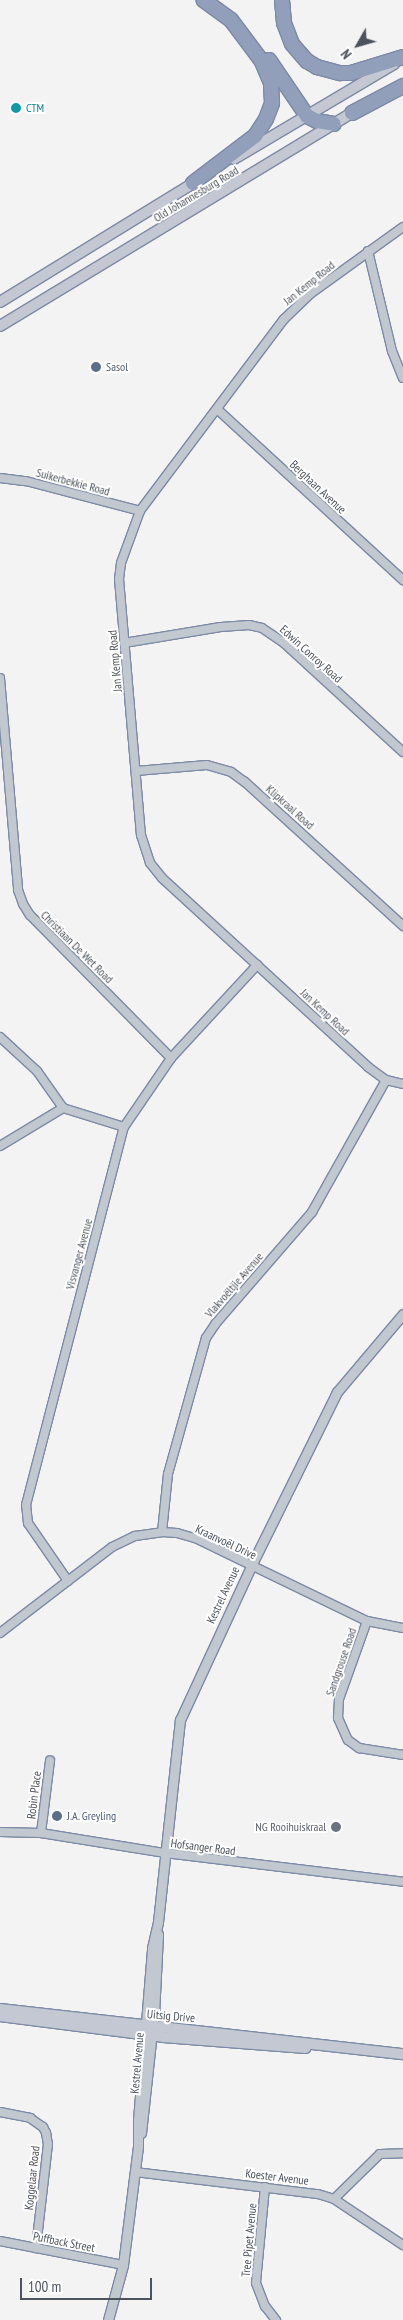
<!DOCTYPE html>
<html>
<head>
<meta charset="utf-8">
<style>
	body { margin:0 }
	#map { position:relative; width:403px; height:2320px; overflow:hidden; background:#f4f3f3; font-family:"PT Sans Narrow",sans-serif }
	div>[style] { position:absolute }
	.roads { filter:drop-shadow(1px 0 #7c8aa6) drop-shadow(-1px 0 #7c8aa6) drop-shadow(0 1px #7c8aa6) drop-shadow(0 -1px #7c8aa6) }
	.minor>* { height:8px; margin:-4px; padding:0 4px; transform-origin:4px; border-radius:4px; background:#c2c8cf }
	.tertiary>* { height:9px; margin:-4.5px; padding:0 4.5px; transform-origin:4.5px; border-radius:4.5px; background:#c2c8cf }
	.secondary>* { height:10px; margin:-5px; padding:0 5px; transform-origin:5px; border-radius:5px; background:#c3c8d3 }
	.motorway>* { height:14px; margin:-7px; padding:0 7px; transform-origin:7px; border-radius:7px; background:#919fba }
	.dots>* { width:14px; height:14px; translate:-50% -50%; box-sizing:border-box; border:2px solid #fff; border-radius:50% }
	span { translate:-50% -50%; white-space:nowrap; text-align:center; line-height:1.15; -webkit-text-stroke:4px #fff; paint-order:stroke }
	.culture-label { font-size:12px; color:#0d838f }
	.left { translate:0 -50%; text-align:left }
	.street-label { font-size:12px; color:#4c535d }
	.service-label { font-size:12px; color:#4e5e75 }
	.worship-label { font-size:12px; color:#5b616d }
	.right { translate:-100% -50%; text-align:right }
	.north { position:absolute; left:333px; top:20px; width:50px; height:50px; -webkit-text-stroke:4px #fff; paint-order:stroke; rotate:232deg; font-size:14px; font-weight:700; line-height:20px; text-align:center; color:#4c535d }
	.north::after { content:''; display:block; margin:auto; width:18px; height:22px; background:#4c535d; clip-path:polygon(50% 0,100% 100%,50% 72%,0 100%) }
	.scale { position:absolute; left:20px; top:2278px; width:132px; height:22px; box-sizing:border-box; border:2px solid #4c535d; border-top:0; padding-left:6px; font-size:15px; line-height:18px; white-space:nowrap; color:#4c535d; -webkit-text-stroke:4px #fff; paint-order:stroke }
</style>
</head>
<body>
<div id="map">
	<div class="roads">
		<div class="minor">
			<div style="left:403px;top:227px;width:115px;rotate:144.2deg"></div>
			<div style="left:310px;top:294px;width:36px;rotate:136deg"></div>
			<div style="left:284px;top:319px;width:240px;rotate:126.9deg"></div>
			<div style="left:140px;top:511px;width:55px;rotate:110.1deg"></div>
			<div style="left:121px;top:563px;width:16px;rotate:97deg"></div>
			<div style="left:119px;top:579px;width:257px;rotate:85.1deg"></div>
			<div style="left:141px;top:835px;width:29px;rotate:72deg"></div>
			<div style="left:150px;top:863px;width:19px;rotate:51deg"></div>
			<div style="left:162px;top:878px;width:280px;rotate:42.5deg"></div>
			<div style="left:368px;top:1067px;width:22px;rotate:36deg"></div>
			<div style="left:386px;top:1080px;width:17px;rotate:13deg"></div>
			<div style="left:368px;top:251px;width:103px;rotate:76.5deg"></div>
			<div style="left:392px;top:351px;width:29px;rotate:68deg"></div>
			<div style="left:217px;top:409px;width:253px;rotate:42.6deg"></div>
			<div style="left:0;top:478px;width:26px;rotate:7deg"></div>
			<div style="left:26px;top:481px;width:118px;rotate:14.7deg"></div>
			<div style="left:124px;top:643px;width:98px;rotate:-9.4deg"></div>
			<div style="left:221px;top:627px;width:28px;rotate:-4deg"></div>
			<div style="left:249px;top:625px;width:13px;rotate:13deg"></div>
			<div style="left:262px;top:628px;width:27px;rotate:34deg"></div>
			<div style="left:284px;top:643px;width:161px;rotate:42.5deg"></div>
			<div style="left:0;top:678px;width:213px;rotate:85.1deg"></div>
			<div style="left:18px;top:890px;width:15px;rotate:70deg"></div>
			<div style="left:23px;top:904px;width:13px;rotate:58deg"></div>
			<div style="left:30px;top:915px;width:201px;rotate:45.4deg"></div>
			<div style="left:136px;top:771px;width:71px;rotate:-4.8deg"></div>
			<div style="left:207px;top:765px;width:25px;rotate:16deg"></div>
			<div style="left:231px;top:772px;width:17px;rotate:36deg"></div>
			<div style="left:245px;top:782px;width:214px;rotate:42.3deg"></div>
			<div style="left:0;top:1037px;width:50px;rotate:42.6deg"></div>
			<div style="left:37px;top:1071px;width:45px;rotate:54.9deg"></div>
			<div style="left:0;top:1146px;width:74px;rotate:-31.1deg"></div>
			<div style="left:63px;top:1108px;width:64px;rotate:17.3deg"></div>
			<div style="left:162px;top:1532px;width:58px;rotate:-84.1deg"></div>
			<div style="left:168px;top:1474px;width:141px;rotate:-74.4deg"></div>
			<div style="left:206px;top:1338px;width:18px;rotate:-56deg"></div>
			<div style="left:216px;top:1323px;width:147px;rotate:-49.1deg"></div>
			<div style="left:312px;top:1212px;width:151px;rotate:-60.7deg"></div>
			<div style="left:68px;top:1581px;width:70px;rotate:-124.6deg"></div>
			<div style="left:28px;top:1523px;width:18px;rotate:-96deg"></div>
			<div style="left:26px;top:1505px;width:390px;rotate:-75.5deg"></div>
			<div style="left:124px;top:1127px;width:83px;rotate:-55.7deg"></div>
			<div style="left:171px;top:1058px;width:127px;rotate:-47.2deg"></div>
			<div style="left:367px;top:1621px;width:83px;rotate:109.7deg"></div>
			<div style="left:339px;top:1699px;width:19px;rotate:93deg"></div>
			<div style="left:338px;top:1718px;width:24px;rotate:66deg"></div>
			<div style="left:348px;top:1740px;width:14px;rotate:36deg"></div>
			<div style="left:359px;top:1748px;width:45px;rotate:9deg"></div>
			<div style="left:0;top:1633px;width:141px;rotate:-37.5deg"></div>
			<div style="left:112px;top:1547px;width:25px;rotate:-26deg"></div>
			<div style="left:135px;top:1536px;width:27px;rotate:-8deg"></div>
			<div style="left:162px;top:1532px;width:15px;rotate:4deg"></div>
			<div style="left:177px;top:1533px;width:19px;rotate:16deg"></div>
			<div style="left:195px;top:1538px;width:191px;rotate:25.8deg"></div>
			<div style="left:367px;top:1621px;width:37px;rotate:11deg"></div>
			<div style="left:0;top:1832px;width:41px;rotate:1.4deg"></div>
			<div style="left:41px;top:1833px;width:126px;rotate:9.2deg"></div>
			<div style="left:165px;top:1853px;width:240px;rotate:6.9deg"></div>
			<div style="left:41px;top:1833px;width:73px;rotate:-82.9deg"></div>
			<div style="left:0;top:2112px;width:31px;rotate:11deg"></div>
			<div style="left:30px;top:2118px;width:16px;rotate:35deg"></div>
			<div style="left:43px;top:2127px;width:7px;rotate:63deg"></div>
			<div style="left:46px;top:2133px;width:11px;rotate:80deg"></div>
			<div style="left:48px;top:2144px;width:105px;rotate:96.6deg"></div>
			<div style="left:135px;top:2172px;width:184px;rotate:6.9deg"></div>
			<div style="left:318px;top:2194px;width:17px;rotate:17deg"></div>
			<div style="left:334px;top:2199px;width:83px;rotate:33.7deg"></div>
			<div style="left:265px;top:2187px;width:96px;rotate:95.4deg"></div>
			<div style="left:256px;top:2283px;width:25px;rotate:69deg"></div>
			<div style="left:265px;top:2306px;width:18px;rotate:52deg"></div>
			<div style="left:334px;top:2199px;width:64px;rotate:-44.4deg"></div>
			<div style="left:380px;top:2154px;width:23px;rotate:-2deg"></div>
			<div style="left:0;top:2241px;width:125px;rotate:11deg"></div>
		</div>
		<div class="tertiary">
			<div style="left:141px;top:2133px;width:120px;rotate:-83.8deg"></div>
			<div style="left:154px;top:2014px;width:80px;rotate:-87.1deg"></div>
			<div style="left:108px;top:2320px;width:57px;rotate:-74.7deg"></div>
			<div style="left:123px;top:2265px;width:120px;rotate:-82.8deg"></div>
			<div style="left:138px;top:2146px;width:26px;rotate:-90deg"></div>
			<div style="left:138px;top:2120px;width:173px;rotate:-85.3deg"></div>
			<div style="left:152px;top:1948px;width:27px;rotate:-77deg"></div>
			<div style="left:158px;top:1922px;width:203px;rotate:-83.8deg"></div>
			<div style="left:180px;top:1720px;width:170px;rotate:-65.2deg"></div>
			<div style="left:251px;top:1566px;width:194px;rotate:-63.7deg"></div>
			<div style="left:337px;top:1392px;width:102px;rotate:-49.8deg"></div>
		</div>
		<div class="secondary">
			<div style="left:234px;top:159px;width:186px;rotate:-30.7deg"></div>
			<div style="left:0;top:302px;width:233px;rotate:-31.6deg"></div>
			<div style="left:0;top:326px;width:417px;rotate:-31.2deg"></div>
			<div style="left:0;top:2009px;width:406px;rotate:6.4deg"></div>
			<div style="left:0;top:2016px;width:164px;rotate:7.3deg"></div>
			<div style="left:163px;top:2037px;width:143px;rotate:4.4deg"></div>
		</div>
		<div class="motorway">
			<div style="left:282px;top:0;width:23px;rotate:85deg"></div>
			<div style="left:284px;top:23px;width:22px;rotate:69deg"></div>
			<div style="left:292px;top:44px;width:23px;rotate:49deg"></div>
			<div style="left:307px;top:61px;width:12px;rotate:31deg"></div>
			<div style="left:317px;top:67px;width:24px;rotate:15deg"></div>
			<div style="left:340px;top:73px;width:11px"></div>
			<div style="left:351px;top:73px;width:54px;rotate:-17.1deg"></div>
			<div style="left:269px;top:60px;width:68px;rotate:55.8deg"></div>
			<div style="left:307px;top:116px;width:11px;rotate:27deg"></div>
			<div style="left:317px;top:121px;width:17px;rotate:10deg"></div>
			<div style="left:352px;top:113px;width:58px;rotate:-27.9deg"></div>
			<div style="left:193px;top:183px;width:78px;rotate:-37.2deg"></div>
			<div style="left:255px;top:136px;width:20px;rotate:-57deg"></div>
			<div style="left:266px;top:119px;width:17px;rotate:-69deg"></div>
			<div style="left:272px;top:103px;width:20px;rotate:-93deg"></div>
			<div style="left:271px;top:83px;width:25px;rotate:-113deg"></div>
			<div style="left:261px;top:60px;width:50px;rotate:-126.9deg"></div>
			<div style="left:231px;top:20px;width:34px;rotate:-144deg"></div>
		</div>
	</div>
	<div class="dots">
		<div style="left:16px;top:108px;background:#0f9aa8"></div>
		<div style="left:96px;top:367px;background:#5c6f8a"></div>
		<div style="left:57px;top:1816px;background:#5c6f8a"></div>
		<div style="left:336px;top:1827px;background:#6b7280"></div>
	</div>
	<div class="culture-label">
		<span class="left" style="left:26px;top:108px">CTM</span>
	</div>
	<div class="street-label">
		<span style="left:196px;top:194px;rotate:-31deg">Old Johannesburg Road</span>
		<span style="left:309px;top:283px;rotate:-39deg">Jan Kemp Road</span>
		<span style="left:73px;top:482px;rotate:15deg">Suikerbekkie Road</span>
		<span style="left:318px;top:487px;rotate:43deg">Berghaan Avenue</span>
		<span style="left:311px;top:654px;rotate:42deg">Edwin Conroy Road</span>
		<span style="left:115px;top:661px;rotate:-95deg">Jan Kemp Road</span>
		<span style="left:290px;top:807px;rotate:42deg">Klipkraal Road</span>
		<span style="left:77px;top:947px;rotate:45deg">Christiaan De Wet Road</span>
		<span style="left:325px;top:1012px;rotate:43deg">Jan Kemp Road</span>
		<span style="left:79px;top:1254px;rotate:-75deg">Visvanger Avenue</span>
		<span style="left:234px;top:1285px;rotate:-49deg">Vlakvoëltjie Avenue</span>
		<span style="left:226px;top:1542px;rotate:25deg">Kraanvoël Drive</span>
		<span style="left:223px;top:1595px;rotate:-65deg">Kestrel Avenue</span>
		<span style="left:341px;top:1662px;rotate:-71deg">Sandgrouse Road</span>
		<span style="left:34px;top:1795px;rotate:-83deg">Robin Place</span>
		<span style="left:203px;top:1847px;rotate:7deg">Hofsanger Road</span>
		<span style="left:171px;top:2016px;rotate:5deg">Uitsig Drive</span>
		<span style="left:137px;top:2063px;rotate:-85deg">Kestrel Avenue</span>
		<span style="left:277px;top:2177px;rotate:7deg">Koester Avenue</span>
		<span style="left:32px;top:2178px;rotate:-84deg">Koggelaar Road</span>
		<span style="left:249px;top:2240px;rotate:-85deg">Tree Pipet Avenue</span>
		<span style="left:64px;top:2242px;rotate:11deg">Puffback Street</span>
	</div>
	<div class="service-label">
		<span class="left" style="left:106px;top:367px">Sasol</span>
		<span class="left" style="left:67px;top:1816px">J.A. Greyling</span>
	</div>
	<div class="worship-label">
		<span class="right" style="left:326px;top:1827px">NG Rooihuiskraal</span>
	</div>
	<div class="north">N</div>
	<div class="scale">100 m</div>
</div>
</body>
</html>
